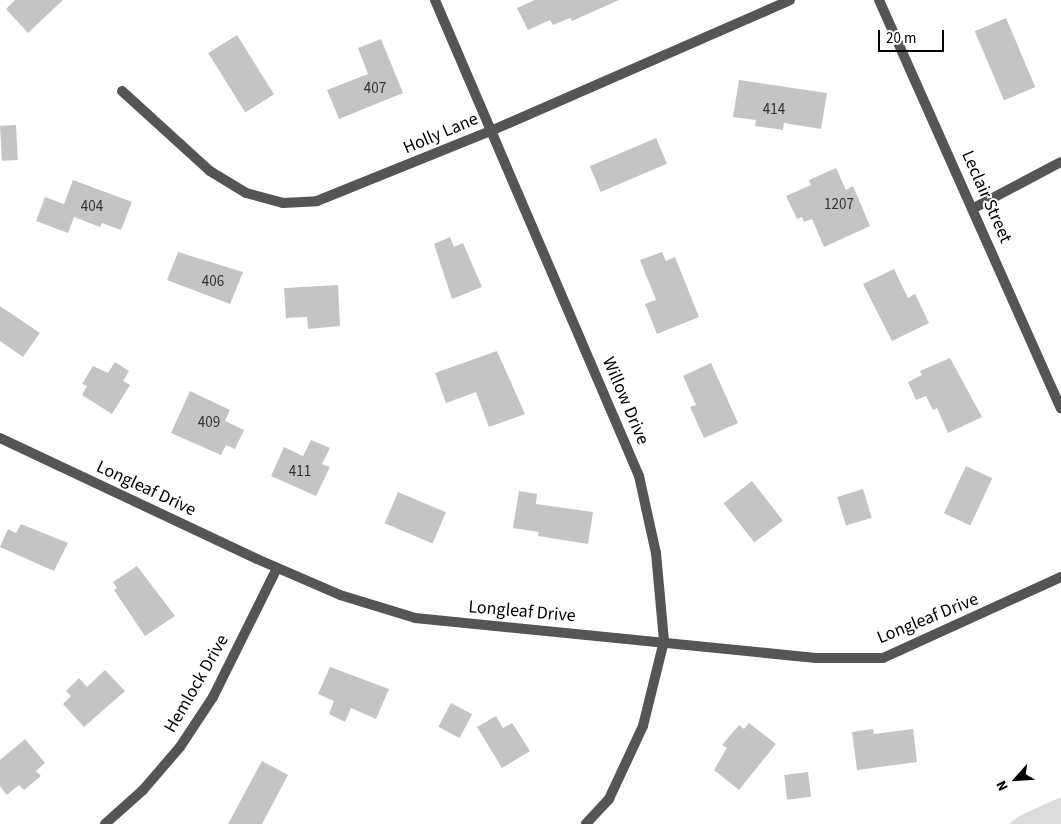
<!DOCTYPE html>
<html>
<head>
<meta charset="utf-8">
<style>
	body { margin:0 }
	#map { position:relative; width:1061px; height:824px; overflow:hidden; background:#fff; font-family:"Source Sans 3",sans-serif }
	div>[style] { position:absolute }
	.green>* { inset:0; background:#dcdcdc }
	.building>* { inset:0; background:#c4c4c4; transform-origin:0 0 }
	.street>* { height:10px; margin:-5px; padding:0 5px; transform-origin:5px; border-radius:5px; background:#555 }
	span { translate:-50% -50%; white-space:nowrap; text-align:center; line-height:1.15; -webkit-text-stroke:4px #fff; paint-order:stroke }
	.number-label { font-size:15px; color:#313131 }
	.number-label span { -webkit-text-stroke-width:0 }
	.street-label { font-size:18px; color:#000 }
	.north { position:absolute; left:991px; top:754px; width:50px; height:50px; -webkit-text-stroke:4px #fff; paint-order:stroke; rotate:244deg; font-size:14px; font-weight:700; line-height:20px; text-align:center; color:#000 }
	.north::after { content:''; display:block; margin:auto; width:18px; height:22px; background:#000; clip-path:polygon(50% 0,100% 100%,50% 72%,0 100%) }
	.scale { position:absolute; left:878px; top:30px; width:66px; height:22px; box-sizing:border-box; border:2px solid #000; border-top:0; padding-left:6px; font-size:15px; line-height:18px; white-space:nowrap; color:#000; -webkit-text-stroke:4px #fff; paint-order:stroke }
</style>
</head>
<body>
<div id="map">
	<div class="green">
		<div style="clip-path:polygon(1061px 797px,1061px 824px,1009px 824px,1021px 815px)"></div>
	</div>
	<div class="building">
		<div style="clip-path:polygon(15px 0,63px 0,28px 33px,6px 9px)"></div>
		<div style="clip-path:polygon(535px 0,619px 0,572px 21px,570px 18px,553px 25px,550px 20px,528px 30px,517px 8px)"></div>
		<div style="left:1006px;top:18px;width:75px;height:34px;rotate:67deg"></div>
		<div style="left:237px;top:35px;width:70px;height:34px;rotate:58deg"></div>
		<div style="clip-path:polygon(381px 39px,403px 93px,339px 119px,327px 90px,368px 74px,358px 48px)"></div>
		<div style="clip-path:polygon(739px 80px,827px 93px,821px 129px,784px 123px,783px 130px,755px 126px,756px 120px,733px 117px)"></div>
		<div style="left:16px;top:125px;width:35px;height:16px;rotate:87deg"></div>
		<div style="left:656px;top:138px;width:28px;height:72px;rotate:67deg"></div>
		<div style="clip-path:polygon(836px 168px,846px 190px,853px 186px,870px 226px,824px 247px,812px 219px,804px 222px,802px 217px,797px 219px,786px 196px,811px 185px,809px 180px)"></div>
		<div style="clip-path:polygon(73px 180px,132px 202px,121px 230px,102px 223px,100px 227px,74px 217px,68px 233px,36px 221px,45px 197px,64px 204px)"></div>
		<div style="clip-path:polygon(450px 237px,454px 247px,463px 243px,482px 287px,452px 299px,434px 244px)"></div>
		<div style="clip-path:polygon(178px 252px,243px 272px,230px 304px,167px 280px)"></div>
		<div style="clip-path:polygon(662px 252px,666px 261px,675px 257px,699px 317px,657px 334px,645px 304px,656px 300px,640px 260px)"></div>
		<div style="clip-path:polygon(894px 269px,908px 298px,915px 294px,929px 323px,892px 341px,863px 284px)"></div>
		<div style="clip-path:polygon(338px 285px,340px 326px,308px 329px,307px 317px,286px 318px,284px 288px)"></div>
		<div style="clip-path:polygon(0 306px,40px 333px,23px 357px,0 341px)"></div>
		<div style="clip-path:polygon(497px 351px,525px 414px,489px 427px,476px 392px,446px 403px,435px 373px)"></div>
		<div style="clip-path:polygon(950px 358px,982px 417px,948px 433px,937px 408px,933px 410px,926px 396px,916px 400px,908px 382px,922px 375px,920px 371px)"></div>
		<div style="clip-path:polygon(115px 362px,129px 371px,123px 381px,130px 385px,112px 414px,82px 395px,87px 386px,82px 384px,93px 366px,108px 373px)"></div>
		<div style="clip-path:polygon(711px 363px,738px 423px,704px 438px,690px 407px,696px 405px,683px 376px)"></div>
		<div style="clip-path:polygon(190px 391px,230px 410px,225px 421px,244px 430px,235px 449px,226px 445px,221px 455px,171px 433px)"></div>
		<div style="clip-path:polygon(311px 440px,330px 448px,322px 464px,330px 467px,316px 496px,271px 476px,284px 447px,303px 456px)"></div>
		<div style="left:966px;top:466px;width:29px;height:52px;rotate:25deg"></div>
		<div style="left:752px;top:481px;width:50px;height:36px;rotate:52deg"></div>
		<div style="left:863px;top:489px;width:30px;height:27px;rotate:73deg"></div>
		<div style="clip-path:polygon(519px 491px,537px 494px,536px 504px,593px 512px,588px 544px,538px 536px,539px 532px,513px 528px)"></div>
		<div style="left:398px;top:492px;width:52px;height:34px;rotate:23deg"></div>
		<div style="clip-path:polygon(21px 524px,68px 543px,54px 571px,0 547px,8px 529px,16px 533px)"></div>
		<div style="clip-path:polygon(137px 566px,175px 616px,145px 636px,114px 590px,117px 588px,113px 582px)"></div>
		<div style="clip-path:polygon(330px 667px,389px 689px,376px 719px,351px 708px,345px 722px,329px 714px,334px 701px,318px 694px)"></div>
		<div style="clip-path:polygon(105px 670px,125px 691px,84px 727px,63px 704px,71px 696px,66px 691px,79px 678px,87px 687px)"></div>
		<div style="left:451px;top:703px;width:24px;height:27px;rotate:28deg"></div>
		<div style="clip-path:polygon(496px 716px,503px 728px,512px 723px,530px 751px,502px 768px,477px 727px)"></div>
		<div style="clip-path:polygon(749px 723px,776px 744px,739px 790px,714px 770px,727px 748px,722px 745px,739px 725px,744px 729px)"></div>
		<div style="clip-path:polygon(873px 729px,874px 734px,913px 729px,917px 762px,857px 770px,852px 732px)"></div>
		<div style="clip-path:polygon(25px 739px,45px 763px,36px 771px,41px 776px,24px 790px,19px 785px,7px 795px,0 786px,0 760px)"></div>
		<div style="clip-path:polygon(262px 761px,288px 775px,262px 824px,228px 824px)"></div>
		<div style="left:808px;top:772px;width:25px;height:24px;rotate:83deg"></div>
	</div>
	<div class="street">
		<div style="left:435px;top:0;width:518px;rotate:66.8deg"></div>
		<div style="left:639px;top:476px;width:79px;rotate:77.6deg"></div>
		<div style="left:656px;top:553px;width:88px;rotate:84.8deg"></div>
		<div style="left:664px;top:641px;width:88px;rotate:103.9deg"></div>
		<div style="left:643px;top:726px;width:81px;rotate:115deg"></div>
		<div style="left:609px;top:799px;width:34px;rotate:133deg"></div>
		<div style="left:879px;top:0;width:447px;rotate:66deg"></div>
		<div style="left:122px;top:91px;width:119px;rotate:42.3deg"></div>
		<div style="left:210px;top:171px;width:42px;rotate:31.4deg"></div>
		<div style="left:246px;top:193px;width:38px;rotate:15deg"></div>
		<div style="left:283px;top:203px;width:34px;rotate:-3deg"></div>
		<div style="left:317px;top:201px;width:190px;rotate:-22deg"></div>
		<div style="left:493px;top:130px;width:324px;rotate:-23.6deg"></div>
		<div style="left:974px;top:208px;width:98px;rotate:-27.9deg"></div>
		<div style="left:0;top:438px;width:284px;rotate:25.2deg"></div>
		<div style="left:257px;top:559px;width:90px;rotate:23.4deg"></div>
		<div style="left:340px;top:595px;width:78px;rotate:17deg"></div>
		<div style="left:415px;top:618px;width:403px;rotate:5.7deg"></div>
		<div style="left:816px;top:658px;width:67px"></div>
		<div style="left:883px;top:658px;width:196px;rotate:-24.5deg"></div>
		<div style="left:105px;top:824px;width:51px;rotate:-41.8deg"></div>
		<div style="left:143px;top:790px;width:57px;rotate:-49.3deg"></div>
		<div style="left:180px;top:747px;width:60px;rotate:-56.6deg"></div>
		<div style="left:213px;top:697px;width:144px;rotate:-63.6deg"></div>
	</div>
	<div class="number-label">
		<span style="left:375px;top:89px">407</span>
		<span style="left:774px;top:110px">414</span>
		<span style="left:839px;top:205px">1207</span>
		<span style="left:92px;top:207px">404</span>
		<span style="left:213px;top:282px">406</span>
		<span style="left:209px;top:423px">409</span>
		<span style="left:300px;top:472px">411</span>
	</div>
	<div class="street-label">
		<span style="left:441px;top:134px;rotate:-23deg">Holly Lane</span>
		<span style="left:986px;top:197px;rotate:66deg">Leclair Street</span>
		<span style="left:625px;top:401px;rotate:67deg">Willow Drive</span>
		<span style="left:146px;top:489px;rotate:25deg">Longleaf Drive</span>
		<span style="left:522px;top:612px;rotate:5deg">Longleaf Drive</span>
		<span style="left:928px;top:619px;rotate:-22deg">Longleaf Drive</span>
		<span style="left:197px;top:684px;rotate:-60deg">Hemlock Drive</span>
	</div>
	<div class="north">N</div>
	<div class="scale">20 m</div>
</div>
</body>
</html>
